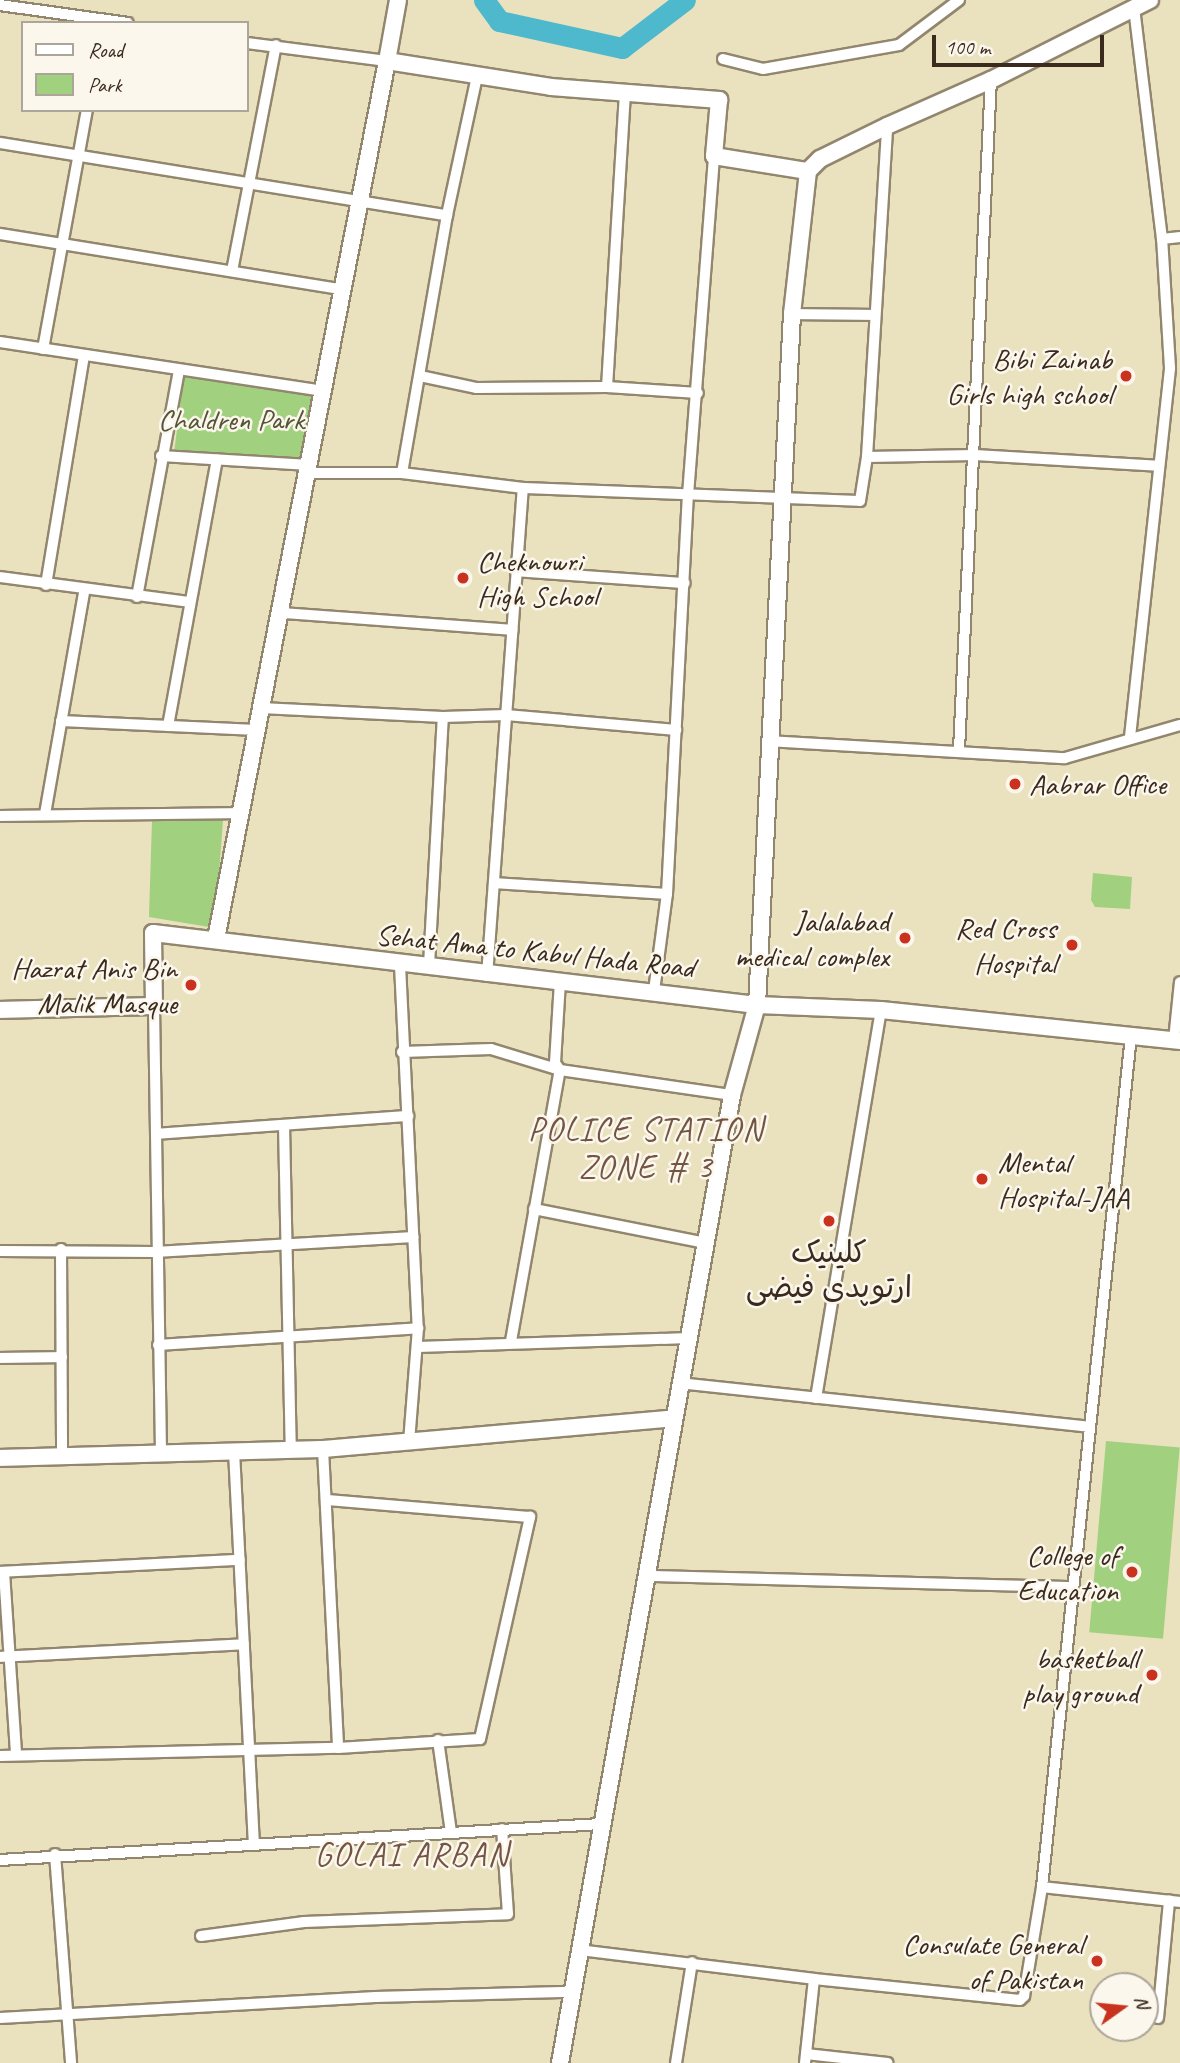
<!DOCTYPE html>
<html>
<head>
<meta charset="utf-8">
<style>
	body { margin:0 }
	#map { position:relative; width:1180px; height:2063px; overflow:hidden; background:#eae1be; font-family:Caveat,"Playpen Sans Arabic",sans-serif }
	div>[style] { position:absolute }
	.green>* { inset:0; background:#a1d07e; transform-origin:0 0 }
	.river>* { height:21px; margin:-10.5px; padding:0 10.5px; transform-origin:10.5px; border-radius:10.5px; background:#4eb8cc }
	.roads { filter:drop-shadow(2px 0 #92866e) drop-shadow(-2px 0 #92866e) drop-shadow(0 2px #92866e) drop-shadow(0 -2px #92866e) }
	.street>* { height:10px; margin:-5px; padding:0 5px; transform-origin:5px; border-radius:5px; background:#fff }
	.secondary>* { height:16px; margin:-8px; padding:0 8px; transform-origin:8px; border-radius:8px; background:#fff }
	.dots>* { width:19px; height:19px; translate:-50% -50%; box-sizing:border-box; border:4px solid #fbf7ec; border-radius:50% }
	span { translate:-50% -50%; white-space:nowrap; text-align:center; line-height:1.15; -webkit-text-stroke:5px #fbf7ec; paint-order:stroke }
	.poi-label { font-size:30px; color:#3b2a1e }
	.right { translate:-100% -50%; text-align:right }
	.left { translate:0 -50%; text-align:left }
	.park-label { font-size:30px; color:#545436 }
	.street-label { font-size:30px; color:#3b2a1e }
	.quarter-label { font-size:33px; color:#745442; letter-spacing:2px }
	.legend { position:absolute; left:21px; top:21px; width:228px; height:91px; box-sizing:border-box; background:#fbf7ec; border:2px solid #aea59a; margin:0; padding:9px 12px; list-style:none; font-size:21px; color:#3b2a1e }
	.legend li { display:flex; align-items:center; gap:14px; height:35px }
	.legend b { width:35px; border:2px solid #aea59a }
	.north { position:absolute; left:1089px; top:1972px; width:70px; height:70px; box-sizing:border-box; background:#fbf7ec; border:2px solid #aea59a; border-radius:50%; rotate:75deg; font-size:19px; font-weight:700; line-height:28px; text-align:center; color:#3b2a1e }
	.north::after { content:''; display:block; margin:auto; width:24px; height:32px; background:#c8321e; clip-path:polygon(50% 0,100% 100%,50% 72%,0 100%) }
	.scale { position:absolute; left:932px; top:35px; width:172px; height:32px; box-sizing:border-box; border:4px solid #3b2a1e; border-top:0; padding-left:9px; font-size:21px; line-height:24px; white-space:nowrap; color:#3b2a1e; -webkit-text-stroke:5px #fbf7ec; paint-order:stroke }
</style>
</head>
<body>
<div id="map">
	<div class="green">
		<div style="clip-path:polygon(184px 375px,318px 393px,303px 461px,174px 453px)"></div>
		<div style="clip-path:polygon(152px 820px,223px 820px,215px 928px,149px 917px)"></div>
		<div style="clip-path:polygon(1093px 873px,1132px 877px,1130px 909px,1095px 907px,1091px 900px)"></div>
		<div style="left:1106px;top:1441px;width:74px;height:192px;rotate:5deg"></div>
	</div>
	<div class="river">
		<div style="left:484px;top:0;width:26px;rotate:54deg"></div>
		<div style="left:499px;top:21px;width:126px;rotate:12.4deg"></div>
		<div style="left:622px;top:48px;width:79px;rotate:-37.3deg"></div>
	</div>
	<div class="roads">
		<div class="street">
			<div style="left:0;top:5px;width:129px;rotate:8deg"></div>
			<div style="left:247px;top:43px;width:141px;rotate:7.3deg"></div>
			<div style="left:723px;top:59px;width:41px;rotate:14deg"></div>
			<div style="left:763px;top:69px;width:138px;rotate:-10deg"></div>
			<div style="left:899px;top:45px;width:75px;rotate:-36.9deg"></div>
			<div style="left:0;top:143px;width:453px;rotate:9.2deg"></div>
			<div style="left:0;top:234px;width:349px;rotate:9.2deg"></div>
			<div style="left:1162px;top:239px;width:18px;rotate:-6deg"></div>
			<div style="left:232px;top:271px;width:230px;rotate:-79deg"></div>
			<div style="left:792px;top:314px;width:82px;rotate:0.7deg"></div>
			<div style="left:0;top:342px;width:329px;rotate:8.6deg"></div>
			<div style="left:43px;top:349px;width:243px;rotate:-79.6deg"></div>
			<div style="left:420px;top:376px;width:57px;rotate:12.1deg"></div>
			<div style="left:476px;top:388px;width:131px;rotate:-0.4deg"></div>
			<div style="left:607px;top:387px;width:91px;rotate:3.8deg"></div>
			<div style="left:607px;top:387px;width:295px;rotate:-86.5deg"></div>
			<div style="left:161px;top:456px;width:149px;rotate:3.5deg"></div>
			<div style="left:867px;top:457px;width:108px;rotate:-1.1deg"></div>
			<div style="left:975px;top:455px;width:183px;rotate:3.4deg"></div>
			<div style="left:308px;top:473px;width:94px"></div>
			<div style="left:402px;top:473px;width:122px;rotate:7.1deg"></div>
			<div style="left:523px;top:488px;width:337px;rotate:2.2deg"></div>
			<div style="left:860px;top:501px;width:45px;rotate:-81deg"></div>
			<div style="left:867px;top:457px;width:332px;rotate:-86.5deg"></div>
			<div style="left:402px;top:473px;width:262px;rotate:-80.1deg"></div>
			<div style="left:447px;top:215px;width:142px;rotate:-77.8deg"></div>
			<div style="left:516px;top:571px;width:169px;rotate:4.1deg"></div>
			<div style="left:0;top:577px;width:191px;rotate:7.5deg"></div>
			<div style="left:46px;top:585px;width:233px;rotate:-80.6deg"></div>
			<div style="left:137px;top:597px;width:231px;rotate:-79.5deg"></div>
			<div style="left:283px;top:613px;width:230px;rotate:4.2deg"></div>
			<div style="left:261px;top:708px;width:182px;rotate:2.8deg"></div>
			<div style="left:443px;top:717px;width:63px;rotate:-1.8deg"></div>
			<div style="left:506px;top:715px;width:171px;rotate:5deg"></div>
			<div style="left:61px;top:721px;width:196px;rotate:2.6deg"></div>
			<div style="left:168px;top:726px;width:271px;rotate:-79.6deg"></div>
			<div style="left:1130px;top:737px;width:371px;rotate:-83.8deg"></div>
			<div style="left:1170px;top:368px;width:129px;rotate:-93.5deg"></div>
			<div style="left:1162px;top:239px;width:233px;rotate:-96.9deg"></div>
			<div style="left:767px;top:741px;width:298px;rotate:3.3deg"></div>
			<div style="left:1065px;top:758px;width:120px;rotate:-16deg"></div>
			<div style="left:959px;top:750px;width:671px;rotate:-87.27deg"></div>
			<div style="left:45px;top:814px;width:225px;rotate:-80deg"></div>
			<div style="left:0;top:816px;width:241px;rotate:-0.7deg"></div>
			<div style="left:494px;top:883px;width:173px;rotate:3.6deg"></div>
			<div style="left:400px;top:965px;width:363px;rotate:87.2deg"></div>
			<div style="left:418px;top:1328px;width:114px;rotate:94.5deg"></div>
			<div style="left:429px;top:965px;width:248px;rotate:-86.8deg"></div>
			<div style="left:487px;top:976px;width:489px;rotate:-85.8deg"></div>
			<div style="left:654px;top:991px;width:98px;rotate:-82.4deg"></div>
			<div style="left:667px;top:894px;width:400px;rotate:-87deg"></div>
			<div style="left:688px;top:495px;width:340px;rotate:-85.6deg"></div>
			<div style="left:154px;top:1006px;width:447px;rotate:89.1deg"></div>
			<div style="left:1174px;top:1040px;width:58px;rotate:-84.1deg"></div>
			<div style="left:402px;top:1052px;width:89px;rotate:-1.9deg"></div>
			<div style="left:491px;top:1049px;width:72px;rotate:16.9deg"></div>
			<div style="left:560px;top:1070px;width:174px;rotate:8.3deg"></div>
			<div style="left:284px;top:1125px;width:325px;rotate:88.8deg"></div>
			<div style="left:156px;top:1134px;width:253px;rotate:-4.1deg"></div>
			<div style="left:534px;top:1209px;width:174px;rotate:11.2deg"></div>
			<div style="left:61px;top:1249px;width:207px;rotate:89.7deg"></div>
			<div style="left:0;top:1251px;width:155px;rotate:0.4deg"></div>
			<div style="left:155px;top:1252px;width:259px;rotate:-3.3deg"></div>
			<div style="left:511px;top:1341px;width:275px;rotate:-79.8deg"></div>
			<div style="left:560px;top:1070px;width:9px;rotate:-126deg"></div>
			<div style="left:555px;top:1063px;width:81px;rotate:-86.5deg"></div>
			<div style="left:158px;top:1345px;width:261px;rotate:-3.7deg"></div>
			<div style="left:418px;top:1347px;width:270px;rotate:-1.9deg"></div>
			<div style="left:0;top:1358px;width:62px;rotate:-0.9deg"></div>
			<div style="left:679px;top:1383px;width:412px;rotate:6.1deg"></div>
			<div style="left:816px;top:1398px;width:393px;rotate:-80.5deg"></div>
			<div style="left:323px;top:1449px;width:299px;rotate:87.1deg"></div>
			<div style="left:234px;top:1451px;width:392px;rotate:87.1deg"></div>
			<div style="left:0;top:1572px;width:240px;rotate:-2.9deg"></div>
			<div style="left:4px;top:1572px;width:183px;rotate:86.2deg"></div>
			<div style="left:649px;top:1576px;width:423px;rotate:1.5deg"></div>
			<div style="left:0;top:1657px;width:244px;rotate:-3deg"></div>
			<div style="left:438px;top:1740px;width:93px;rotate:82deg"></div>
			<div style="left:0;top:1756px;width:338px;rotate:-1.4deg"></div>
			<div style="left:338px;top:1748px;width:142px;rotate:-3.6deg"></div>
			<div style="left:480px;top:1739px;width:228px;rotate:-77.3deg"></div>
			<div style="left:530px;top:1517px;width:204px;rotate:-175.2deg"></div>
			<div style="left:55px;top:1854px;width:210px;rotate:85.6deg"></div>
			<div style="left:0;top:1860px;width:601px;rotate:-3.43deg"></div>
			<div style="left:1042px;top:1887px;width:139px;rotate:6.2deg"></div>
			<div style="left:201px;top:1936px;width:104px;rotate:-7.7deg"></div>
			<div style="left:304px;top:1922px;width:204px;rotate:-2.2deg"></div>
			<div style="left:508px;top:1914px;width:85px;rotate:-94deg"></div>
			<div style="left:579px;top:1950px;width:237px;rotate:7deg"></div>
			<div style="left:814px;top:1979px;width:207px;rotate:5.8deg"></div>
			<div style="left:1020px;top:2000px;width:6px;rotate:-45deg"></div>
			<div style="left:1024px;top:1996px;width:110px;rotate:-80.6deg"></div>
			<div style="left:1042px;top:1887px;width:856px;rotate:-84.03deg"></div>
			<div style="left:0;top:2018px;width:376px;rotate:-3.2deg"></div>
			<div style="left:375px;top:1997px;width:197px;rotate:-1.5deg"></div>
			<div style="left:1158px;top:2018px;width:118px;rotate:-84.6deg"></div>
			<div style="left:806px;top:2054px;width:82px;rotate:6.3deg"></div>
			<div style="left:676px;top:2063px;width:102px;rotate:-81deg"></div>
			<div style="left:805px;top:2063px;width:84px;rotate:-83.9deg"></div>
		</div>
		<div class="secondary">
			<div style="left:398px;top:0;width:62px;rotate:100.2deg"></div>
			<div style="left:387px;top:61px;width:166px;rotate:9deg"></div>
			<div style="left:551px;top:87px;width:169px;rotate:4.4deg"></div>
			<div style="left:719px;top:100px;width:56px;rotate:95.1deg"></div>
			<div style="left:714px;top:156px;width:95px;rotate:9.1deg"></div>
			<div style="left:216px;top:939px;width:894px;rotate:-78.98deg"></div>
			<div style="left:0;top:1010px;width:154px;rotate:-1.5deg"></div>
			<div style="left:154px;top:1006px;width:73px;rotate:-90.8deg"></div>
			<div style="left:153px;top:933px;width:608px;rotate:6.8deg"></div>
			<div style="left:757px;top:1005px;width:124px;rotate:2.3deg"></div>
			<div style="left:881px;top:1010px;width:301px;rotate:5.9deg"></div>
			<div style="left:0;top:1458px;width:323px;rotate:-1.6deg"></div>
			<div style="left:323px;top:1449px;width:352px;rotate:-5deg"></div>
			<div style="left:560px;top:2063px;width:983px;rotate:-79.92deg"></div>
			<div style="left:732px;top:1095px;width:93px;rotate:-74.5deg"></div>
			<div style="left:757px;top:1005px;width:692px;rotate:-87.1deg"></div>
			<div style="left:792px;top:314px;width:144px;rotate:-83.6deg"></div>
			<div style="left:808px;top:171px;width:17px;rotate:-45deg"></div>
			<div style="left:820px;top:159px;width:75px;rotate:-26.2deg"></div>
			<div style="left:887px;top:126px;width:114px;rotate:-23.9deg"></div>
			<div style="left:991px;top:80px;width:178px;rotate:-26.7deg"></div>
		</div>
	</div>
	<div class="dots">
		<div style="left:1126px;top:376px;background:#c8321e"></div>
		<div style="left:463px;top:578px;background:#c8321e"></div>
		<div style="left:1015px;top:784px;background:#c8321e"></div>
		<div style="left:905px;top:938px;background:#c8321e"></div>
		<div style="left:1072px;top:945px;background:#c8321e"></div>
		<div style="left:191px;top:985px;background:#c8321e"></div>
		<div style="left:982px;top:1179px;background:#c8321e"></div>
		<div style="left:829px;top:1221px;background:#c8321e"></div>
		<div style="left:1132px;top:1572px;background:#c8321e"></div>
		<div style="left:1152px;top:1675px;background:#c8321e"></div>
		<div style="left:1097px;top:1961px;background:#c8321e"></div>
	</div>
	<div class="poi-label">
		<span class="right" style="left:1112px;top:376px">Bibi Zainab<br>Girls high school</span>
		<span class="left" style="left:477px;top:578px">Cheknowri<br>High School</span>
		<span class="left" style="left:1029px;top:784px">Aabrar Office</span>
		<span class="right" style="left:889px;top:938px">Jalalabad<br>medical complex</span>
		<span class="right" style="left:1056px;top:945px">Red Cross<br>Hospital</span>
		<span class="right" style="left:177px;top:985px">Hazrat Anis Bin<br>Malik Masque</span>
		<span class="left" style="left:998px;top:1179px">Mental<br>Hospital-JAA</span>
		<span style="left:829px;top:1269px">کلینیک<br>ارتوپدی فیضی</span>
		<span class="right" style="left:1118px;top:1572px">College of<br>Education</span>
		<span class="right" style="left:1138px;top:1675px">basketball<br>play ground</span>
		<span class="right" style="left:1083px;top:1961px">Consulate General<br>of Pakistan</span>
	</div>
	<div class="park-label">
		<span style="left:231px;top:419px">Chaldren Park</span>
	</div>
	<div class="street-label">
		<span style="left:535px;top:951px;rotate:6deg">Sehat Ama to Kabul Hada Road</span>
	</div>
	<div class="quarter-label">
		<span style="left:646px;top:1149px">POLICE STATION<br>ZONE # 3</span>
		<span style="left:412px;top:1855px">GOLAI ARBAN</span>
	</div>
	<ul class="legend">
	<li><b style="height:9px;background:#fff"></b>Road</li>
	<li><b style="height:19px;background:#a1d07e"></b>Park</li>
	</ul>
	<div class="north">N</div>
	<div class="scale">100 m</div>
</div>
</body>
</html>
